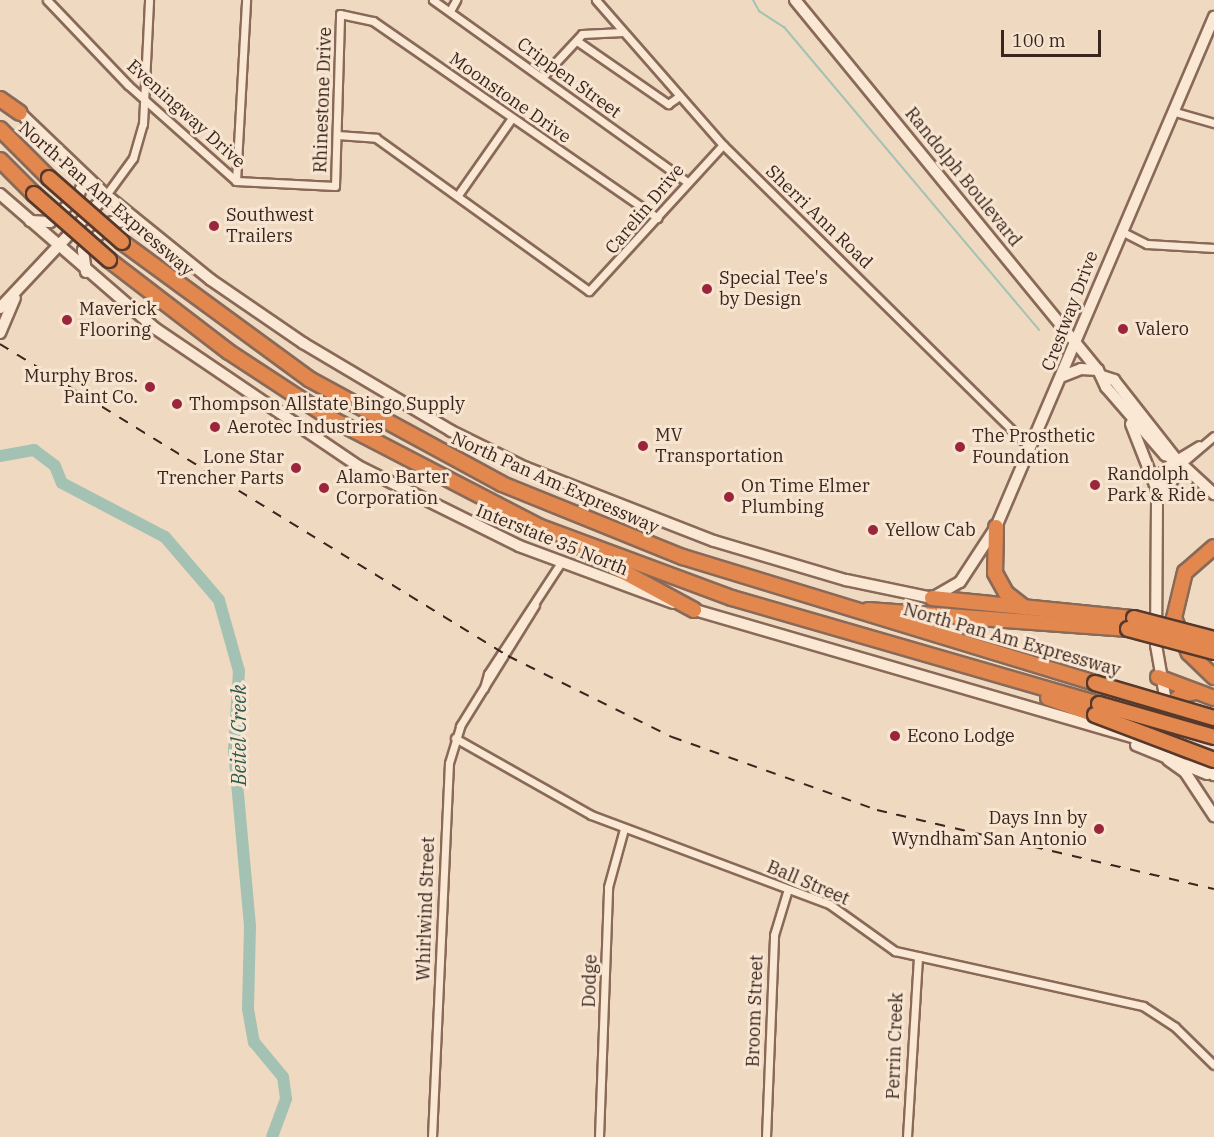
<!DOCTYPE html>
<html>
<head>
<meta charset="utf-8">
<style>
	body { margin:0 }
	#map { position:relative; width:1214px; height:1137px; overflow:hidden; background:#efd9c1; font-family:"IBM Plex Serif",serif }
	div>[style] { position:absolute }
	.stream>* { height:2px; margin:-1px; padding:0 1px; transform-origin:1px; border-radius:1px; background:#a4c2b3 }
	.river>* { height:12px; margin:-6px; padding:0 6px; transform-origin:6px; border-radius:6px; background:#a4c2b3 }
	.roads { filter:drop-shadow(2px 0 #896958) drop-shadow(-2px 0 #896958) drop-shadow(0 2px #896958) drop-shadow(0 -2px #896958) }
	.street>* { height:7px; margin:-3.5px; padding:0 3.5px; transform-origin:3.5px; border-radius:3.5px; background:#fae8d4 }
	.secondary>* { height:10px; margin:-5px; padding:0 5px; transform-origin:5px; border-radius:5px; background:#fae8d4 }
	.highway>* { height:14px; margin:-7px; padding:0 7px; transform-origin:7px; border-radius:7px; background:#e2874e }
	.rail>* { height:2px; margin-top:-1px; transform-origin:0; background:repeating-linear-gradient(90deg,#39251d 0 10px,transparent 0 20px) }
	.bridges { filter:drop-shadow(2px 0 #57392c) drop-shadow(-2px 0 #57392c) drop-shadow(0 2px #57392c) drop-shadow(0 -2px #57392c) }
	.highway-bridge>* { height:14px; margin:-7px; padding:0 7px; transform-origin:7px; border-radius:7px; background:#e2874e }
	.dots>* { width:16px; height:16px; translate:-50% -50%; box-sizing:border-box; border:3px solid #f7e5d1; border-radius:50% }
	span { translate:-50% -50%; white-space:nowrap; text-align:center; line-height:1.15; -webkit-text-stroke:6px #f7e5d1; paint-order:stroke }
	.street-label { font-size:18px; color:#39251d }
	.poi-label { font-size:18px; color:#39251d }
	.left { translate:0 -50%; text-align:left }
	.right { translate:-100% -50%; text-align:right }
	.water-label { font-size:20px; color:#2b594e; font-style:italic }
	.scale { position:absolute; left:1001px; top:30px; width:100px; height:27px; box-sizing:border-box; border:3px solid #39251d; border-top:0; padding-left:8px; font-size:18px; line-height:21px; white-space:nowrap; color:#39251d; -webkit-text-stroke:4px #f7e5d1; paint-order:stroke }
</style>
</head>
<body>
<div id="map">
	<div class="stream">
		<div style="left:753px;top:0;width:13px;rotate:61deg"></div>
		<div style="left:759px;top:11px;width:30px;rotate:33deg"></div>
		<div style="left:784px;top:27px;width:396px;rotate:49.9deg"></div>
	</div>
	<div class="river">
		<div style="left:0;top:456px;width:35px;rotate:-10deg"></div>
		<div style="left:34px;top:450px;width:26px;rotate:37deg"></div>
		<div style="left:55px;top:466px;width:18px;rotate:68deg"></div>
		<div style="left:62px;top:483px;width:116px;rotate:27.7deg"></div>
		<div style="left:165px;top:537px;width:83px;rotate:49.4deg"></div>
		<div style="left:219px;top:600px;width:74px;rotate:74.3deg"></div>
		<div style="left:239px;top:671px;width:79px;rotate:93.6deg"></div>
		<div style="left:234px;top:750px;width:177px;rotate:84.8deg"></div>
		<div style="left:250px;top:926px;width:83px;rotate:91.4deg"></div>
		<div style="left:248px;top:1009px;width:34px;rotate:80deg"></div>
		<div style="left:254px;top:1042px;width:45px;rotate:50.4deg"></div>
		<div style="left:283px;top:1077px;width:22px;rotate:82deg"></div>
		<div style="left:286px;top:1099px;width:40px;rotate:110.2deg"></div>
	</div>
	<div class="roads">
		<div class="street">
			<div style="left:47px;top:0;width:117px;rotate:46.4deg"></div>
			<div style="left:128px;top:85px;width:144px;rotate:41.6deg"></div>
			<div style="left:236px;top:181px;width:99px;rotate:2.9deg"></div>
			<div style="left:335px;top:186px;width:172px;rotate:-88.3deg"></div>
			<div style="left:340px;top:14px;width:34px;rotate:12deg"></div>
			<div style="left:373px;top:21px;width:346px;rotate:34.7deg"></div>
			<div style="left:433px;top:0;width:312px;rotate:35.6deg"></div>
			<div style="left:596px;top:0;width:193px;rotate:48.8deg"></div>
			<div style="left:723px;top:145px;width:431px;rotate:44.6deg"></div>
			<div style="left:450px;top:11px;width:13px;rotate:-61deg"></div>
			<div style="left:577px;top:41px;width:111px;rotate:34.7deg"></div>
			<div style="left:668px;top:104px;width:12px;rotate:-35deg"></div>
			<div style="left:543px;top:76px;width:57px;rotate:-47.1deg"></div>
			<div style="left:582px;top:34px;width:41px;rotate:-2.8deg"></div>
			<div style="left:1172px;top:111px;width:44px;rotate:15.9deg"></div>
			<div style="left:337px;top:135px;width:39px;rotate:4deg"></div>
			<div style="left:376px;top:138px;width:262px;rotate:35.7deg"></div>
			<div style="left:589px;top:291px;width:198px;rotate:-47.5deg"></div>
			<div style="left:236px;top:181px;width:181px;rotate:-86.8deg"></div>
			<div style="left:106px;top:195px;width:46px;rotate:-53.9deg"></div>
			<div style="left:133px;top:158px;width:35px;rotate:-74deg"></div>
			<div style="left:143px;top:124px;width:124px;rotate:-87.2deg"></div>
			<div style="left:458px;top:195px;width:94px;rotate:-55deg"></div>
			<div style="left:1121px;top:231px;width:29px;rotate:27deg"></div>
			<div style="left:1147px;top:244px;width:67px;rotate:3.4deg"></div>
			<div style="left:1176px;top:459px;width:27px;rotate:-31deg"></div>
			<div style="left:1181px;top:464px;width:43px;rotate:-40.3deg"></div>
			<div style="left:484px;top:688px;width:15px;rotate:-74deg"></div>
			<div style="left:488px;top:674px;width:131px;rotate:-56.8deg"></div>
			<div style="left:455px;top:738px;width:156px;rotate:29.5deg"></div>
			<div style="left:591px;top:815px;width:254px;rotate:20.5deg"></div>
			<div style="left:829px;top:904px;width:81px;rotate:35.5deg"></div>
			<div style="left:895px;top:951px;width:254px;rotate:12.5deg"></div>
			<div style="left:1143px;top:1006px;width:38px;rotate:33deg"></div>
			<div style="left:1175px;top:1027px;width:54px;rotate:44.3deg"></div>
			<div style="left:432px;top:1137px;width:374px;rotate:-87.4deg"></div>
			<div style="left:449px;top:763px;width:39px;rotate:-73deg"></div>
			<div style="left:460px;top:726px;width:142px;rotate:-58.2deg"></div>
			<div style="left:599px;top:1137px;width:250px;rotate:-87.9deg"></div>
			<div style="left:608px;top:887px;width:60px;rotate:-74.6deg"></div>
			<div style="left:766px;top:1137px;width:202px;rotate:-87.7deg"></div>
			<div style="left:774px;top:935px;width:48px;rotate:-73.1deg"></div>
			<div style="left:907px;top:1137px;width:181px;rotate:-86.5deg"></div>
		</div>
		<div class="secondary">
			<div style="left:795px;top:0;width:478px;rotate:50.7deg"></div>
			<div style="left:1098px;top:370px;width:19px;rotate:65deg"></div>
			<div style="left:1106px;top:387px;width:90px;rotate:49.1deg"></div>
			<div style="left:1165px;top:455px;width:12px;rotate:20deg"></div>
			<div style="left:15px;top:108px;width:126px;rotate:43.7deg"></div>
			<div style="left:106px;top:195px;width:135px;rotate:39deg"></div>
			<div style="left:211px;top:280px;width:112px;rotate:34.4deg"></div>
			<div style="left:303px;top:343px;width:172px;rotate:30.7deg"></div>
			<div style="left:451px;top:431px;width:81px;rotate:26.3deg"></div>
			<div style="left:524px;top:467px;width:204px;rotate:21.3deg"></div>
			<div style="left:714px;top:541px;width:138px;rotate:16.5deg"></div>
			<div style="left:846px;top:580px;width:88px;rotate:11.8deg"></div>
			<div style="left:932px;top:598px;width:32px;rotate:-30deg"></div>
			<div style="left:960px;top:582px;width:66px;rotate:-56.8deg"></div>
			<div style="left:996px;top:527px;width:555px;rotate:-66.86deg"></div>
			<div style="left:0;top:194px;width:206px;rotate:40.9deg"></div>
			<div style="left:156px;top:329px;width:244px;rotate:34.1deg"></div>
			<div style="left:358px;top:466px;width:180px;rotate:26.4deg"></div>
			<div style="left:519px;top:546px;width:164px;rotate:20.3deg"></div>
			<div style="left:30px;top:221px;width:20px;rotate:3deg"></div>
			<div style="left:50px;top:222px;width:38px;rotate:-43deg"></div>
			<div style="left:78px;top:196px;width:13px;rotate:-67deg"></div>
			<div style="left:83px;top:184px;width:15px;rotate:-110deg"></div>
			<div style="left:86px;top:272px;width:22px;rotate:-98deg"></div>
			<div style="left:83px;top:250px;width:40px;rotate:-44deg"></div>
			<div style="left:112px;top:222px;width:23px;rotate:-2deg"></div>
			<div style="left:0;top:308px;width:155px;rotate:-46.8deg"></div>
			<div style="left:0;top:333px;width:38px;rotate:-67deg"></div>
			<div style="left:1063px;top:376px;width:19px;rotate:-21deg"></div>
			<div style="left:1081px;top:369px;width:17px;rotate:3deg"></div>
			<div style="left:1102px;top:376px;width:13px;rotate:18deg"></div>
			<div style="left:1114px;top:380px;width:100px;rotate:51.9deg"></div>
			<div style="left:1176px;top:459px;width:52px;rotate:42.6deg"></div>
			<div style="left:1131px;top:424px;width:71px;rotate:68.5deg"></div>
			<div style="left:1163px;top:497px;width:38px;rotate:-61deg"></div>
			<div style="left:688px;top:608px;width:491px;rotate:16.2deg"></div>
			<div style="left:1136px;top:745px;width:77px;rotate:22.2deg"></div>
			<div style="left:1174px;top:747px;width:104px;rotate:-100deg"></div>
			<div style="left:1156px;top:645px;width:154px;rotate:-89.6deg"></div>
			<div style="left:1157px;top:491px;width:20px;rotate:-70deg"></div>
			<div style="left:1164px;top:472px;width:18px;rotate:-47deg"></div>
			<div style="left:1188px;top:755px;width:33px;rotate:38deg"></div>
			<div style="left:1168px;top:760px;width:21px;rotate:35deg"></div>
			<div style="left:1185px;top:772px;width:53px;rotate:56.6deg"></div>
		</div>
		<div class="highway">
			<div style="left:0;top:99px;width:24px;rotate:35deg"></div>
			<div style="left:0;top:129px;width:69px;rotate:45deg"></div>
			<div style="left:0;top:160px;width:48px;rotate:45deg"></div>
			<div style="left:122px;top:242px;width:232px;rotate:36.2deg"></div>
			<div style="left:309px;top:379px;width:220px;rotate:28.5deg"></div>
			<div style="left:502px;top:484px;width:195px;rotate:22deg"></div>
			<div style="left:683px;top:557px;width:431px;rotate:17deg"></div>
			<div style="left:109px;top:260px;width:151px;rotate:37.5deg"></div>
			<div style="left:229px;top:352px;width:121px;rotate:33.2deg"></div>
			<div style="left:330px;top:418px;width:234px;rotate:27.4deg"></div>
			<div style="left:538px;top:526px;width:207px;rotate:20.4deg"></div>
			<div style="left:732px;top:598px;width:382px;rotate:16.1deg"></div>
			<div style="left:996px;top:527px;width:46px;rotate:91.2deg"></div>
			<div style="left:995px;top:573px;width:23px;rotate:61deg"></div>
			<div style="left:1006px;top:593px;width:24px;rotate:38deg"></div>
			<div style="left:1214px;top:547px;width:38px;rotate:139deg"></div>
			<div style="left:1185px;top:572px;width:47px;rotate:103.4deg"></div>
			<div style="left:1174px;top:618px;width:38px;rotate:67deg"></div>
			<div style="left:1189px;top:653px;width:35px;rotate:44deg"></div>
			<div style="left:585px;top:551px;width:124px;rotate:28.4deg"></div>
			<div style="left:932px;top:598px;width:203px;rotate:5.7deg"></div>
			<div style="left:868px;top:610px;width:261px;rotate:4.2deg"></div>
			<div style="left:1158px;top:677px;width:60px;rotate:20.6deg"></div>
			<div style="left:1048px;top:698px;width:50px;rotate:19.9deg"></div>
			<div style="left:1164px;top:710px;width:23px;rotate:-41deg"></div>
			<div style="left:1181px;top:695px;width:16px;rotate:-11deg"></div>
		</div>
	</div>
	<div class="rail">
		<div style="left:0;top:344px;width:596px;rotate:31.56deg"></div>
		<div style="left:508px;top:656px;width:183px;rotate:26.3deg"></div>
		<div style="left:672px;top:737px;width:218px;rotate:19.6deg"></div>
		<div style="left:877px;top:810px;width:346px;rotate:13.2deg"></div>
	</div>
	<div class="bridges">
		<div class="highway-bridge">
			<div style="left:49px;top:178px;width:97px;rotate:41.2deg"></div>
			<div style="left:34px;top:194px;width:100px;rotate:41.3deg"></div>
			<div style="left:1134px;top:618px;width:83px;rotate:14.7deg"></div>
			<div style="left:1128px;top:629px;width:89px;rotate:15deg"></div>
			<div style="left:1095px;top:683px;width:124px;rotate:16.4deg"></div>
			<div style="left:1099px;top:704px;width:120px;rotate:16deg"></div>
			<div style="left:1095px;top:715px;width:127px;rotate:20.7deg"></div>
		</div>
	</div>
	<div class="dots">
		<div style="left:214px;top:226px;background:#9b263b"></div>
		<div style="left:707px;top:289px;background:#9b263b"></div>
		<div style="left:67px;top:320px;background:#9b263b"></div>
		<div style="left:1123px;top:329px;background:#9b263b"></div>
		<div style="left:150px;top:387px;background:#9b263b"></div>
		<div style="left:177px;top:404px;background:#9b263b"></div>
		<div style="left:215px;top:427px;background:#9b263b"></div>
		<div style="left:643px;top:446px;background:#9b263b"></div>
		<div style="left:960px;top:447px;background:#9b263b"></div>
		<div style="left:296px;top:468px;background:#9b263b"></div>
		<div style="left:1095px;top:485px;background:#9b263b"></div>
		<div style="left:324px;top:488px;background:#9b263b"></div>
		<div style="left:729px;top:497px;background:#9b263b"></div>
		<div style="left:873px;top:530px;background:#9b263b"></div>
		<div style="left:895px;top:736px;background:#9b263b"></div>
		<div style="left:1099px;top:829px;background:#9b263b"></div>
	</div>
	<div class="street-label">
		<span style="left:569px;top:78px;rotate:36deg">Crippen Street</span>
		<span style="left:510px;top:98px;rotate:35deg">Moonstone Drive</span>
		<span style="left:323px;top:100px;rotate:-88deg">Rhinestone Drive</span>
		<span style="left:186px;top:114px;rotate:42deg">Eveningway Drive</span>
		<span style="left:963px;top:177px;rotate:51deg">Randolph Boulevard</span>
		<span style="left:106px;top:199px;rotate:41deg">North Pan Am Expressway</span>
		<span style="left:645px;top:209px;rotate:-50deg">Carelin Drive</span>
		<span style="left:819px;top:217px;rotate:44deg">Sherri Ann Road</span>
		<span style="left:1070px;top:311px;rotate:-69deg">Crestway Drive</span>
		<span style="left:555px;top:483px;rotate:24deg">North Pan Am Expressway</span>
		<span style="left:552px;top:540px;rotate:22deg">Interstate 35 North</span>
		<span style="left:1012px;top:640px;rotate:16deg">North Pan Am Expressway</span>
		<span style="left:808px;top:883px;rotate:23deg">Ball Street</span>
		<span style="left:426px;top:909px;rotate:-88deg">Whirlwind Street</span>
		<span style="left:590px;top:981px;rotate:-88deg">Dodge</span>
		<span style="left:755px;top:1011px;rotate:-88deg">Broom Street</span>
		<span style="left:895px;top:1046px;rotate:-88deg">Perrin Creek</span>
	</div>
	<div class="poi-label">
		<span class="left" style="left:226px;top:226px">Southwest<br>Trailers</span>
		<span class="left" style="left:719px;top:289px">Special Tee's<br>by Design</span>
		<span class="left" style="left:79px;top:320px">Maverick<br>Flooring</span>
		<span class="left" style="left:1135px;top:329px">Valero</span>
		<span class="right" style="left:138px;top:387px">Murphy Bros.<br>Paint Co.</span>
		<span class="left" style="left:189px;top:404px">Thompson Allstate Bingo Supply</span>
		<span class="left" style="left:227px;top:427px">Aerotec Industries</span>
		<span class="left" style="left:655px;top:446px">MV<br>Transportation</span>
		<span class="left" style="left:972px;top:447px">The Prosthetic<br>Foundation</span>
		<span class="right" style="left:284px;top:468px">Lone Star<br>Trencher Parts</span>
		<span class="left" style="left:1107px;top:485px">Randolph<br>Park &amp; Ride</span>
		<span class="left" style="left:336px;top:488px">Alamo Barter<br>Corporation</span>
		<span class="left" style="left:741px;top:497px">On Time Elmer<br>Plumbing</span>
		<span class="left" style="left:885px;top:530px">Yellow Cab</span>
		<span class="left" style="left:907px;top:736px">Econo Lodge</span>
		<span class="right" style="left:1087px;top:829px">Days Inn by<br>Wyndham San Antonio</span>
	</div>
	<div class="water-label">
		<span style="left:238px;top:735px;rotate:-90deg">Beitel Creek</span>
	</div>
	<div class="scale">100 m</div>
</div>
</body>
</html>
